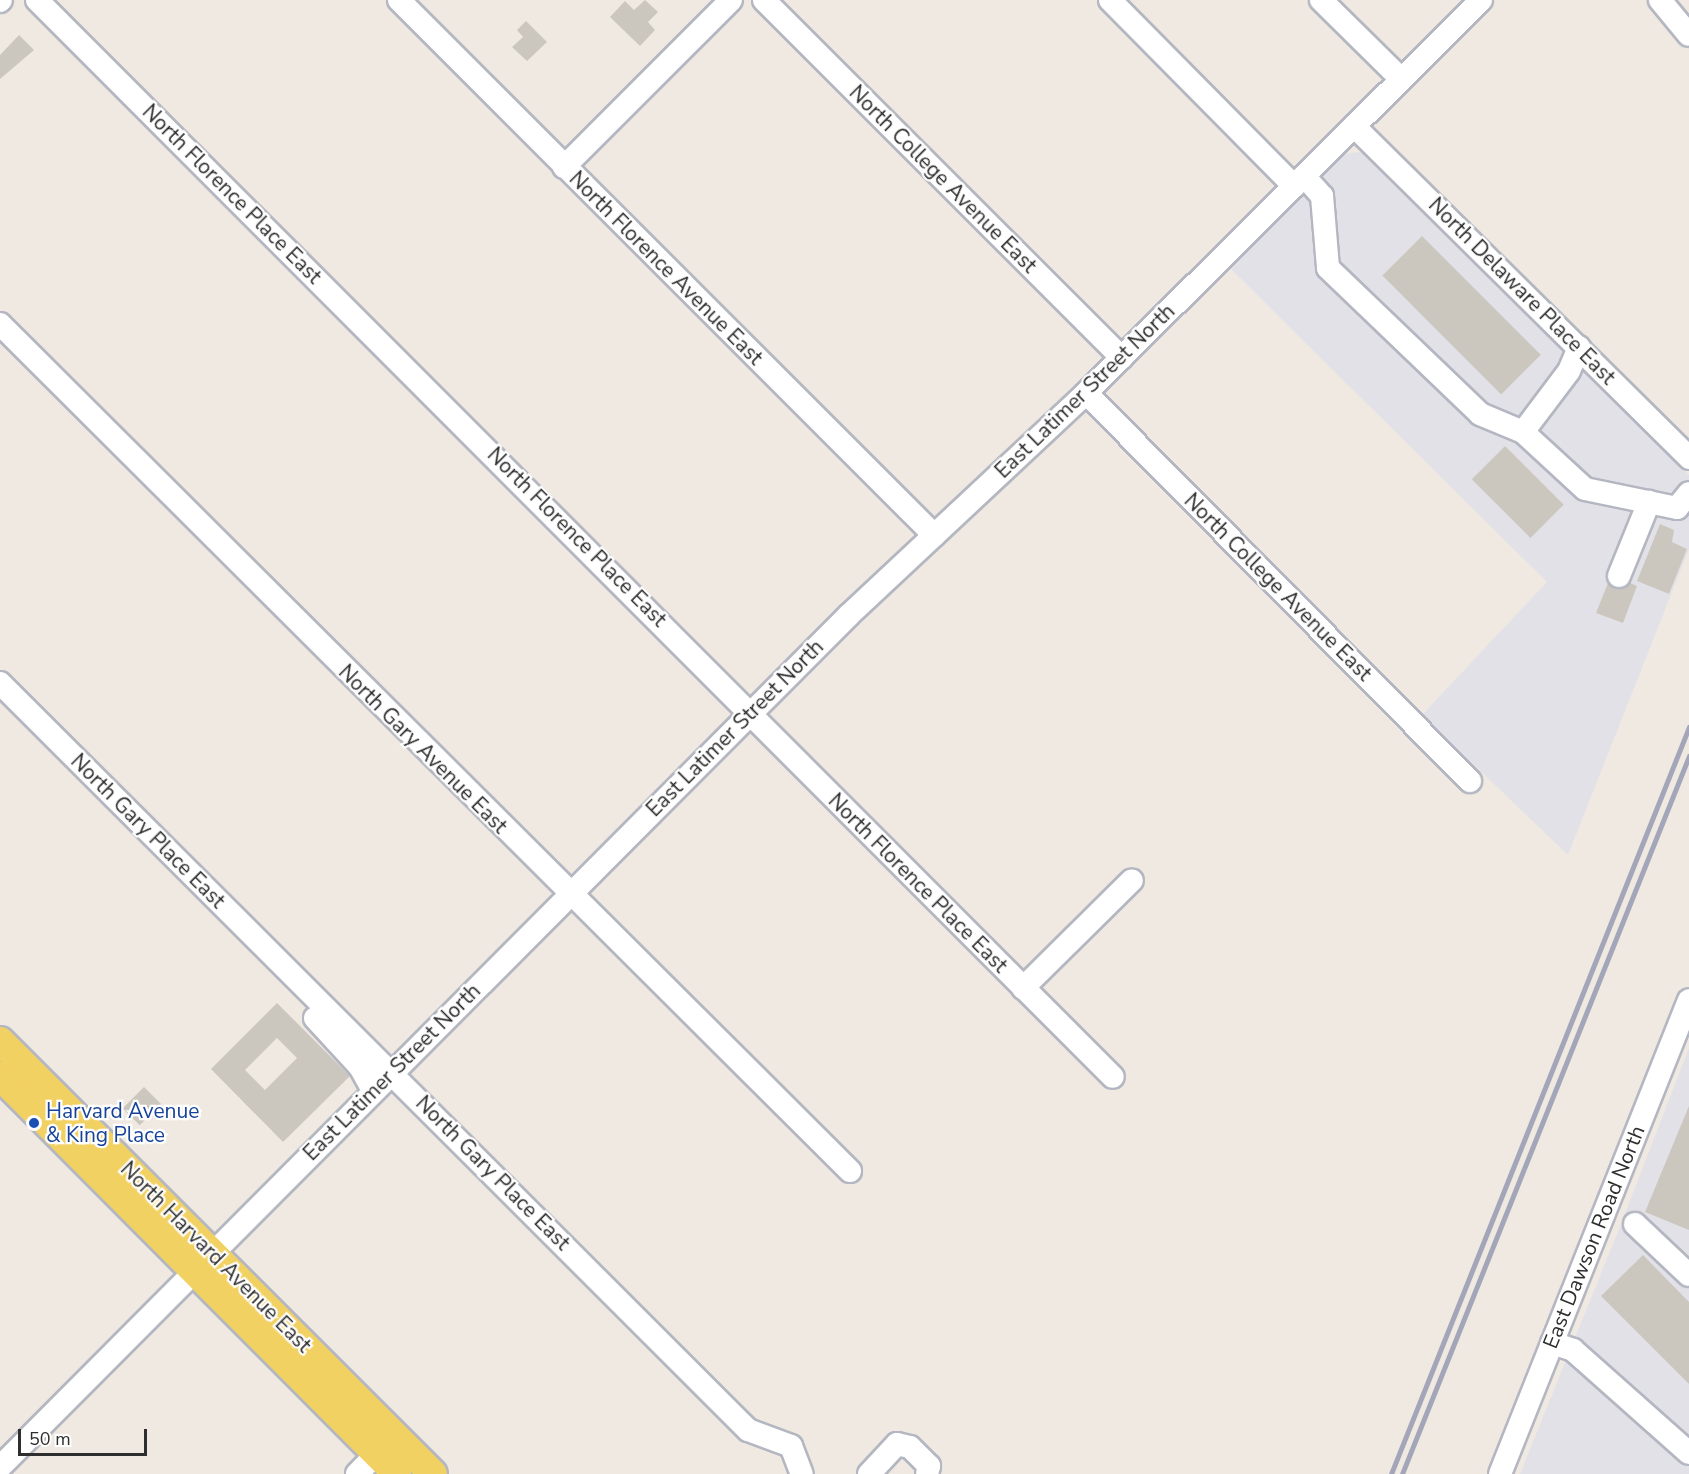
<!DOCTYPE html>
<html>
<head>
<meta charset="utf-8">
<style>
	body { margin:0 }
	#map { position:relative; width:1689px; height:1474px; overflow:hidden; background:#efe9e1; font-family:"Nunito Sans",sans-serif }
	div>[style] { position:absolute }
	.industrial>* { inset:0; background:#e3e1e8 }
	.building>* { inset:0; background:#cbc7bf; transform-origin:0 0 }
	.roads { filter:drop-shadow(2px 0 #b4b7c1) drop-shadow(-2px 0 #b4b7c1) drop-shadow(0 2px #b4b7c1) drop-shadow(0 -2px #b4b7c1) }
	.minor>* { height:22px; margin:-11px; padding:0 11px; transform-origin:11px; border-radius:11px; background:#fff }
	.major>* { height:28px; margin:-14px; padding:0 14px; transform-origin:14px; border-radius:14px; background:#f2d163 }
	.rail>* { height:4.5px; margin:-2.25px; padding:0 2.25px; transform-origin:2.25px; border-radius:2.25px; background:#a3a6b8 }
	.dots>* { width:16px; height:16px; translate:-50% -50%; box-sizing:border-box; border:3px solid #fff; border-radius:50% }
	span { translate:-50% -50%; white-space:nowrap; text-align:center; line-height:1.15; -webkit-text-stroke:4.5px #fff; paint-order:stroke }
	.street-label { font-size:21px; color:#2e2e2e }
	.transit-label { font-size:21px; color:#164399 }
	.left { translate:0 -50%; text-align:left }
	.scale { position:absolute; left:18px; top:1429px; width:129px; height:27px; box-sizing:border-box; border:3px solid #2e2e2e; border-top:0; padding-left:8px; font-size:18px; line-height:21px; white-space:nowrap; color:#2e2e2e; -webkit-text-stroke:4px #fff; paint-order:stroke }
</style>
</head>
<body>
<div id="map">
	<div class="industrial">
		<div style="clip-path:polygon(1361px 152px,1689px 475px,1689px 549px,1568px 855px,1422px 715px,1547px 582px,1231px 269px,1343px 154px)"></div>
		<div style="clip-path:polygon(1689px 1048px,1689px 1474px,1520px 1474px,1619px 1229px)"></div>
	</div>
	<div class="building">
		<div style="clip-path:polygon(645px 0,658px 12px,648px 22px,655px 30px,640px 46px,610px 17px,625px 1px,634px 10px)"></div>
		<div style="clip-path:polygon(526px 21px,547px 42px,527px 61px,512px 47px,523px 37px,517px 30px)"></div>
		<div style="clip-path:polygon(19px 35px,34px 50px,0 79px,0 55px)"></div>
		<div style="left:1422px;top:236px;width:168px;height:56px;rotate:45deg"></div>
		<div style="left:1505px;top:446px;width:83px;height:47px;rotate:45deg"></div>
		<div style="clip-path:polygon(1660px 524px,1674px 530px,1672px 542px,1687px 549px,1669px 594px,1637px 581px)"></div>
		<div style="clip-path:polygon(1608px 583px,1620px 589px,1630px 583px,1637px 586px,1623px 623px,1596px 613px)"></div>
		<div style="clip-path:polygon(evenodd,277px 1003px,350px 1076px,283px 1142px,211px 1069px,277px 1003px,277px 1038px,297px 1058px,265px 1090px,245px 1070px,277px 1038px)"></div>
		<div style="left:144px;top:1087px;width:24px;height:30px;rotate:45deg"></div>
		<div style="clip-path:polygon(1689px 1106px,1689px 1230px,1645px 1212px)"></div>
		<div style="clip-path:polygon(1643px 1255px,1689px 1302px,1689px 1384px,1601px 1296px)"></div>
	</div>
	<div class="roads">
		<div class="minor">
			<div style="left:37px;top:0;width:1522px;rotate:45.03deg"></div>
			<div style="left:399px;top:0;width:757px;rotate:45deg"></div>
			<div style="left:764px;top:0;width:506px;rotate:45deg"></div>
			<div style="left:1110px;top:0;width:262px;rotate:45.3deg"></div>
			<div style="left:1321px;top:0;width:112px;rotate:44.6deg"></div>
			<div style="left:1660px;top:0;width:45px;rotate:50.4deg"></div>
			<div style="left:0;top:1px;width:1px;rotate:-45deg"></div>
			<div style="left:1354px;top:126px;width:472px;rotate:44.7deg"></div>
			<div style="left:564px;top:167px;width:236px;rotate:-45deg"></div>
			<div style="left:1304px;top:176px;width:27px;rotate:48deg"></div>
			<div style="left:1322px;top:196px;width:72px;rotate:85.2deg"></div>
			<div style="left:1328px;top:268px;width:211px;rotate:43.8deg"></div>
			<div style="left:1480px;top:414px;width:47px;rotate:22.7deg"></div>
			<div style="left:1523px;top:432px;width:84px;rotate:42.6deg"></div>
			<div style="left:1585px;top:489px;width:94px;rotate:11.7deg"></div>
			<div style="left:1677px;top:508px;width:19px;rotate:-51deg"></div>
			<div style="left:0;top:324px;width:1200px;rotate:44.9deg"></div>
			<div style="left:1086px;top:393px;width:546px;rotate:45.3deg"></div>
			<div style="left:1523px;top:432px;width:76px;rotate:-53deg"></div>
			<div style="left:1569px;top:371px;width:26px;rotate:-67deg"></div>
			<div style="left:1619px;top:576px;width:80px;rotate:-67.9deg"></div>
			<div style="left:0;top:683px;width:1057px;rotate:44.96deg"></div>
			<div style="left:748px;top:1430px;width:46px;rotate:20.4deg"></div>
			<div style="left:791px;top:1446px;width:30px;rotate:69deg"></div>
			<div style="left:1023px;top:988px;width:153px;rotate:-44.7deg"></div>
			<div style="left:315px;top:1018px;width:67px;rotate:47.4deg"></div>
			<div style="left:360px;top:1067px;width:26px;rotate:61deg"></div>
			<div style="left:1635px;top:1224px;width:74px;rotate:43.4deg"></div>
			<div style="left:1552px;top:1343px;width:22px;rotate:18deg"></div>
			<div style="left:1573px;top:1350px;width:155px;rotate:41.6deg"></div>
			<div style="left:0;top:1467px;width:1203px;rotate:-45.1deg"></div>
			<div style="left:849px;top:615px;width:325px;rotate:-43.1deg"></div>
			<div style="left:1086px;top:393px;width:557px;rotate:-44.85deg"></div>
			<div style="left:357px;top:1474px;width:43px;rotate:-45.9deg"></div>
			<div style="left:869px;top:1474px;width:41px;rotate:-47deg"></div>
			<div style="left:897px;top:1444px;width:13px;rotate:13deg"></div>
			<div style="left:910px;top:1447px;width:27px;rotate:45deg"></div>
			<div style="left:929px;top:1466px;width:8px;rotate:104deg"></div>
			<div style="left:1500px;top:1474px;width:510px;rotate:-68.26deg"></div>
		</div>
		<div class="major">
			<div style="left:0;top:1041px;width:612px;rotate:45deg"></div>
			<div style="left:0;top:1076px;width:562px;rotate:45.07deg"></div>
		</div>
	</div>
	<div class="rail">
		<div style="left:1391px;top:1474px;width:804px;rotate:-68.25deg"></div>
		<div style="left:1402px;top:1474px;width:773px;rotate:-68.21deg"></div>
	</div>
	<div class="dots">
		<div style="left:34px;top:1123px;background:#1a4fb4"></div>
	</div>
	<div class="street-label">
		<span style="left:943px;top:179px;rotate:45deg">North College Avenue East</span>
		<span style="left:232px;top:194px;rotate:45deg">North Florence Place East</span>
		<span style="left:666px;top:268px;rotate:45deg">North Florence Avenue East</span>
		<span style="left:1522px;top:291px;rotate:45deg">North Delaware Place East</span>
		<span style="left:1085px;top:391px;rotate:-44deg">East Latimer Street North</span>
		<span style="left:577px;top:537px;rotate:45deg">North Florence Place East</span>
		<span style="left:1278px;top:587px;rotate:45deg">North College Avenue East</span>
		<span style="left:735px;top:728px;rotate:-45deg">East Latimer Street North</span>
		<span style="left:423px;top:749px;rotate:45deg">North Gary Avenue East</span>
		<span style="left:148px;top:831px;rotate:45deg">North Gary Place East</span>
		<span style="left:918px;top:883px;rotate:45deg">North Florence Place East</span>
		<span style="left:392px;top:1072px;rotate:-45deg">East Latimer Street North</span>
		<span style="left:493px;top:1173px;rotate:45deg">North Gary Place East</span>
		<span style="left:1594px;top:1237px;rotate:-68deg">East Dawson Road North</span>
		<span style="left:216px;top:1257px;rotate:45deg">North Harvard Avenue East</span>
	</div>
	<div class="transit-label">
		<span class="left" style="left:46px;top:1123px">Harvard Avenue<br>&amp; King Place</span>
	</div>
	<div class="scale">50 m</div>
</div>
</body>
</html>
